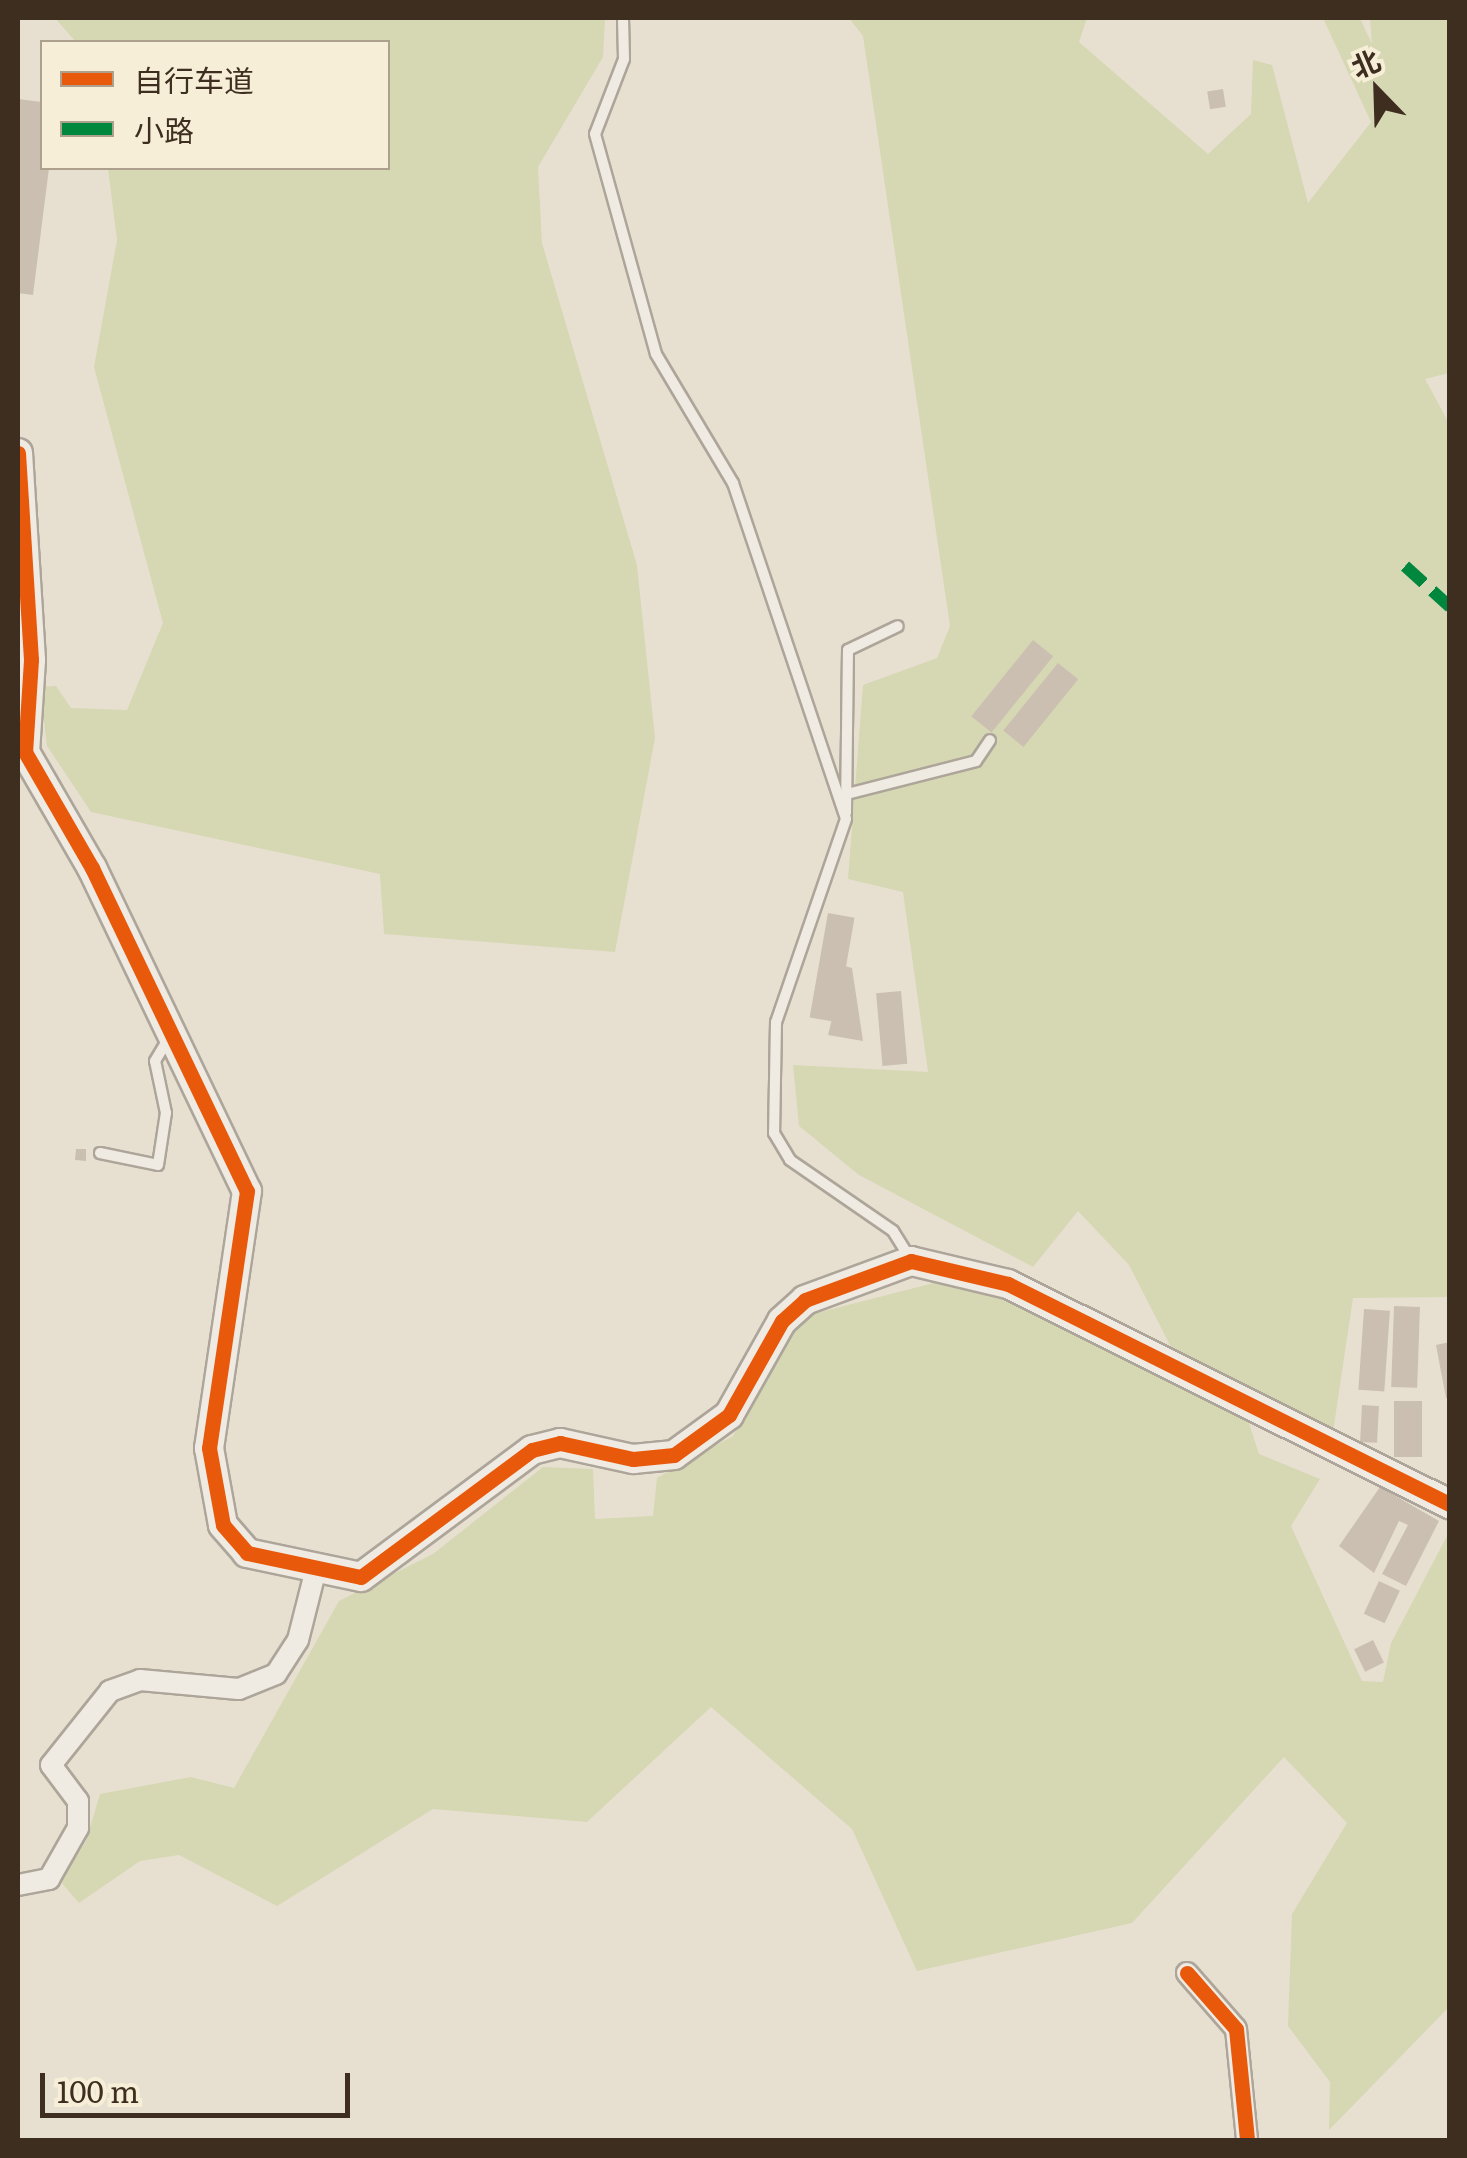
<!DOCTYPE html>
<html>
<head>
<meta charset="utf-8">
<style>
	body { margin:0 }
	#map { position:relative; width:1467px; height:2158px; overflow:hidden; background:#e7e0d1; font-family:Literata,"Noto Sans SC",serif }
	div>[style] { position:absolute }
	.green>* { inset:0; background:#d6d7b3 }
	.building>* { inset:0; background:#cbbfb2; transform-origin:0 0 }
	.roads { filter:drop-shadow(2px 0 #ada599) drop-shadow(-2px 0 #ada599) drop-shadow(0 2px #ada599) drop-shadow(0 -2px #ada599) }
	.lane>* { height:10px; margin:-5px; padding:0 5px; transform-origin:5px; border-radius:5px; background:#efebe3 }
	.street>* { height:20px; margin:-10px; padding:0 10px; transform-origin:10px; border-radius:10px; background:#efebe3 }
	.secondary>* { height:28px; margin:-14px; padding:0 14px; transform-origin:14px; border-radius:14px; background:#efebe3 }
	.quiet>* { height:12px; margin-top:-6px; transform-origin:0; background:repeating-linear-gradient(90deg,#00873e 0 25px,transparent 0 37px) }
	.cycleway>* { height:15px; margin:-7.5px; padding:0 7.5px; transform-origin:7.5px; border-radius:7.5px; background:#e8590c }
	span { translate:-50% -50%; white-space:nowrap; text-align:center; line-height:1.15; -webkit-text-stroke:10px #f7eed8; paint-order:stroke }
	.frame { position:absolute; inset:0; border:20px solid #3d2e20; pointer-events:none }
	.legend { position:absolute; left:40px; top:40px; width:350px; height:130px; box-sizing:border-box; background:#f7eed8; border:2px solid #ada18e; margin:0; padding:12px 18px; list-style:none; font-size:30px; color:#3d2e20 }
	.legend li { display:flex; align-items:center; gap:20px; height:50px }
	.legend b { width:50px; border:2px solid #ada18e }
	.north { position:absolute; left:1327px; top:40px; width:100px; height:100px; -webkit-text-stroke:8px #f7eed8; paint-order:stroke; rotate:337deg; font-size:28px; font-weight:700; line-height:40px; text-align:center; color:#3d2e20 }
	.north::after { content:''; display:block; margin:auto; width:35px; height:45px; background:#3d2e20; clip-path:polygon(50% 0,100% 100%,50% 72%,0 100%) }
	.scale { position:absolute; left:40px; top:2073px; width:310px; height:45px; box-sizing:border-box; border:5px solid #3d2e20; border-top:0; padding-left:12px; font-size:30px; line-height:35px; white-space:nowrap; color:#3d2e20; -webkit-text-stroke:8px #f7eed8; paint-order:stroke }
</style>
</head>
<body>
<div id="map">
	<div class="green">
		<div style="clip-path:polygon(55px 18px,605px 18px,603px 57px,538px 167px,542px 243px,637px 565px,655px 738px,615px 952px,384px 934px,380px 874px,91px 812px,47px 746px,40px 687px,56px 686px,71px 708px,127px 710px,163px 623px,94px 367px,117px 240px,108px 168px,388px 168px,388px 42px,76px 42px)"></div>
		<div style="clip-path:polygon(849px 18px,1087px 18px,1079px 42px,1208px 154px,1251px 114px,1253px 60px,1272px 65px,1308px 203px,1371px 122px,1323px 18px,1360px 18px,1372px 44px,1370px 18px,1449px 18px,1449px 373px,1425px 379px,1450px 425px,1449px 1297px,1353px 1298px,1333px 1432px,1172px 1349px,1129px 1265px,1078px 1211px,1033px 1267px,859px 1175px,799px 1126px,793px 1065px,928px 1072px,903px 892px,848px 879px,863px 685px,937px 658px,950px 626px,863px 36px)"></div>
		<div style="clip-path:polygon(961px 1276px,1245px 1411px,1259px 1454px,1320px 1479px,1291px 1526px,1362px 1681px,1383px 1682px,1391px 1643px,1449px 1532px,1449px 2007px,1329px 2130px,1330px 2082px,1288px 2026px,1292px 1914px,1347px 1823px,1284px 1757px,1132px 1923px,917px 1971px,852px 1829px,711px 1707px,587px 1822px,433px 1809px,277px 1906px,179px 1855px,140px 1861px,79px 1903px,60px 1881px,86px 1841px,100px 1794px,191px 1777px,234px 1788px,339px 1601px,433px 1554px,543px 1467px,593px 1469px,595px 1519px,653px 1516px,657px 1478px,733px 1436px,801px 1317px)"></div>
	</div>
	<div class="building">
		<div style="left:1223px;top:89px;width:18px;height:16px;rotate:81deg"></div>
		<div style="clip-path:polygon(18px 99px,42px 102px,49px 168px,33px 295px,18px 293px)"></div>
		<div style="left:1033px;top:640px;width:26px;height:98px;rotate:39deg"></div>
		<div style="left:1058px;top:663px;width:26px;height:87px;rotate:39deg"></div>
		<div style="left:828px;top:913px;width:27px;height:106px;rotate:10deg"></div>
		<div style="clip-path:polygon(845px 966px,852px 968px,863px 1041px,828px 1035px)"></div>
		<div style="left:901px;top:991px;width:73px;height:25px;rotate:85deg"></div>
		<div style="clip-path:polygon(76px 1149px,86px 1149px,86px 1161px,75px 1160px)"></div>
		<div style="left:1394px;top:1306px;width:26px;height:81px;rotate:2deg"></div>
		<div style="left:1364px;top:1309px;width:26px;height:81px;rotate:4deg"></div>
		<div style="clip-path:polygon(1450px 1342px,1450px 1398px,1446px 1398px,1436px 1345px)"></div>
		<div style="left:1394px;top:1401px;width:28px;height:56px"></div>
		<div style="left:1362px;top:1405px;width:17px;height:37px;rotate:3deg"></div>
		<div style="clip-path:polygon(1380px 1487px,1439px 1521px,1406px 1586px,1382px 1574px,1408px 1525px,1399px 1521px,1374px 1573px,1339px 1546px)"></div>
		<div style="left:1379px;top:1581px;width:23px;height:36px;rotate:25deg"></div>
		<div style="left:1373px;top:1640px;width:25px;height:21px;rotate:64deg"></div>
	</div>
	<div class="roads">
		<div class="lane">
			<div style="left:623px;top:18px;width:41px;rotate:88.6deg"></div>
			<div style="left:624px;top:59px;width:80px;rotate:111.1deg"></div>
			<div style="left:595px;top:134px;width:228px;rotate:74.5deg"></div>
			<div style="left:656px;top:354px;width:150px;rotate:59.2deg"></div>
			<div style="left:733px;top:483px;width:354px;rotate:71.4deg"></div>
			<div style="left:846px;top:819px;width:215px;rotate:109deg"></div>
			<div style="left:776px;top:1022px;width:111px;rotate:91deg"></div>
			<div style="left:774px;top:1133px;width:31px;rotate:59deg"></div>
			<div style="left:790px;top:1160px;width:125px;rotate:34.6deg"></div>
			<div style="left:893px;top:1231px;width:34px;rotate:58deg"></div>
			<div style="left:847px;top:794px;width:133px;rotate:-14.3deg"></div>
			<div style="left:976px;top:761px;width:25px;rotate:-56deg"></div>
			<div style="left:846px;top:813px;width:163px;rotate:-89.3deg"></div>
			<div style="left:848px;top:650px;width:55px;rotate:-25.6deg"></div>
			<div style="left:100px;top:1153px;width:59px;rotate:11.7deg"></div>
			<div style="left:158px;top:1165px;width:53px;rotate:-81.3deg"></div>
			<div style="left:166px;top:1113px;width:53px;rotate:-101.9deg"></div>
			<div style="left:155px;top:1061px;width:29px;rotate:-59deg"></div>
		</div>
		<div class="street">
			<div style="left:18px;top:1885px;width:32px;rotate:-11deg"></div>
			<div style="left:49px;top:1879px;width:59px;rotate:-60.4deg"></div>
			<div style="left:78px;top:1828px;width:27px;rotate:-90deg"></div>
			<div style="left:78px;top:1801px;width:45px;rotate:-126.9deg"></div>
			<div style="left:51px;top:1765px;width:95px;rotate:-51.4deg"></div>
			<div style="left:110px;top:1691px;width:32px;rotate:-20deg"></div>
			<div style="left:140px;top:1680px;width:99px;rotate:5.2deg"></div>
			<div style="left:239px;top:1689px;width:40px;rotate:-22deg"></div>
			<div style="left:276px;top:1674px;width:40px;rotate:-57.1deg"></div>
			<div style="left:298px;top:1640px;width:69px;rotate:-75.8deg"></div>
			<div style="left:1187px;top:1973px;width:74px;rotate:48.8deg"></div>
			<div style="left:1236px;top:2029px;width:112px;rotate:84.3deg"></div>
		</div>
		<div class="secondary">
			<div style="left:18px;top:453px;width:207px;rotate:86.4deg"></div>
			<div style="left:31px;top:660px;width:92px;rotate:93.7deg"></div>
			<div style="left:25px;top:752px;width:134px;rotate:60deg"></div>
			<div style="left:92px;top:868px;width:358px;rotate:64.4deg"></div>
			<div style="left:247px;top:1191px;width:260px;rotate:98.4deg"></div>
			<div style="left:209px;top:1448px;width:78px;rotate:79.7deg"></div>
			<div style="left:223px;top:1525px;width:37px;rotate:49deg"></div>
			<div style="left:247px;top:1553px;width:116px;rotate:11.9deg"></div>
			<div style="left:361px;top:1577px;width:213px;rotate:-36.6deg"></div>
			<div style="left:532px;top:1450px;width:29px;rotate:-14deg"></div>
			<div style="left:560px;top:1443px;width:75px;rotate:12.4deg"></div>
			<div style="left:633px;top:1459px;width:41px;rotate:-5.6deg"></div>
			<div style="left:674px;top:1455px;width:68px;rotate:-36deg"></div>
			<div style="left:729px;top:1415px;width:108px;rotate:-60.6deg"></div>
			<div style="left:782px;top:1321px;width:31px;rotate:-42deg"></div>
			<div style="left:805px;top:1300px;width:113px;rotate:-20.2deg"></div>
			<div style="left:911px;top:1261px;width:100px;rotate:13.3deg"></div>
			<div style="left:1008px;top:1284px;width:494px;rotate:26.5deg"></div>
		</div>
	</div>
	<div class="quiet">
		<div style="left:1405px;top:566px;width:61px;rotate:42.3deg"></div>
	</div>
	<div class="cycleway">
		<div style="left:18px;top:453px;width:207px;rotate:86.4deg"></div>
		<div style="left:31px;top:660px;width:92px;rotate:93.7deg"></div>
		<div style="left:25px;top:752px;width:134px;rotate:60deg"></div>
		<div style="left:92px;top:868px;width:358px;rotate:64.4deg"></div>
		<div style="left:247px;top:1191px;width:260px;rotate:98.4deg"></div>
		<div style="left:209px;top:1448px;width:78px;rotate:79.7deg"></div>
		<div style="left:223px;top:1525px;width:37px;rotate:49deg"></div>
		<div style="left:247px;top:1553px;width:116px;rotate:11.9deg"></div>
		<div style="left:361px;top:1577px;width:213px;rotate:-36.6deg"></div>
		<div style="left:532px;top:1450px;width:29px;rotate:-14deg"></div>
		<div style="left:560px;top:1443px;width:75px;rotate:12.4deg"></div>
		<div style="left:633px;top:1459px;width:41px;rotate:-5.6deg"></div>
		<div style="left:674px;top:1455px;width:68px;rotate:-36deg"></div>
		<div style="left:729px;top:1415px;width:108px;rotate:-60.6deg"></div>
		<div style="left:782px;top:1321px;width:31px;rotate:-42deg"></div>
		<div style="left:805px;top:1300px;width:113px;rotate:-20.2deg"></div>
		<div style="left:911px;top:1261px;width:100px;rotate:13.3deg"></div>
		<div style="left:1008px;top:1284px;width:494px;rotate:26.5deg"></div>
		<div style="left:1187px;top:1973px;width:74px;rotate:48.8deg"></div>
		<div style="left:1236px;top:2029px;width:112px;rotate:84.3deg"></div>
	</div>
	<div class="frame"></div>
	<ul class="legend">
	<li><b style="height:12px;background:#e8590c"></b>自行车道</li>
	<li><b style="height:12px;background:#00873e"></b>小路</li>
	</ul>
	<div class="north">北</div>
	<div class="scale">100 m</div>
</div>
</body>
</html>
